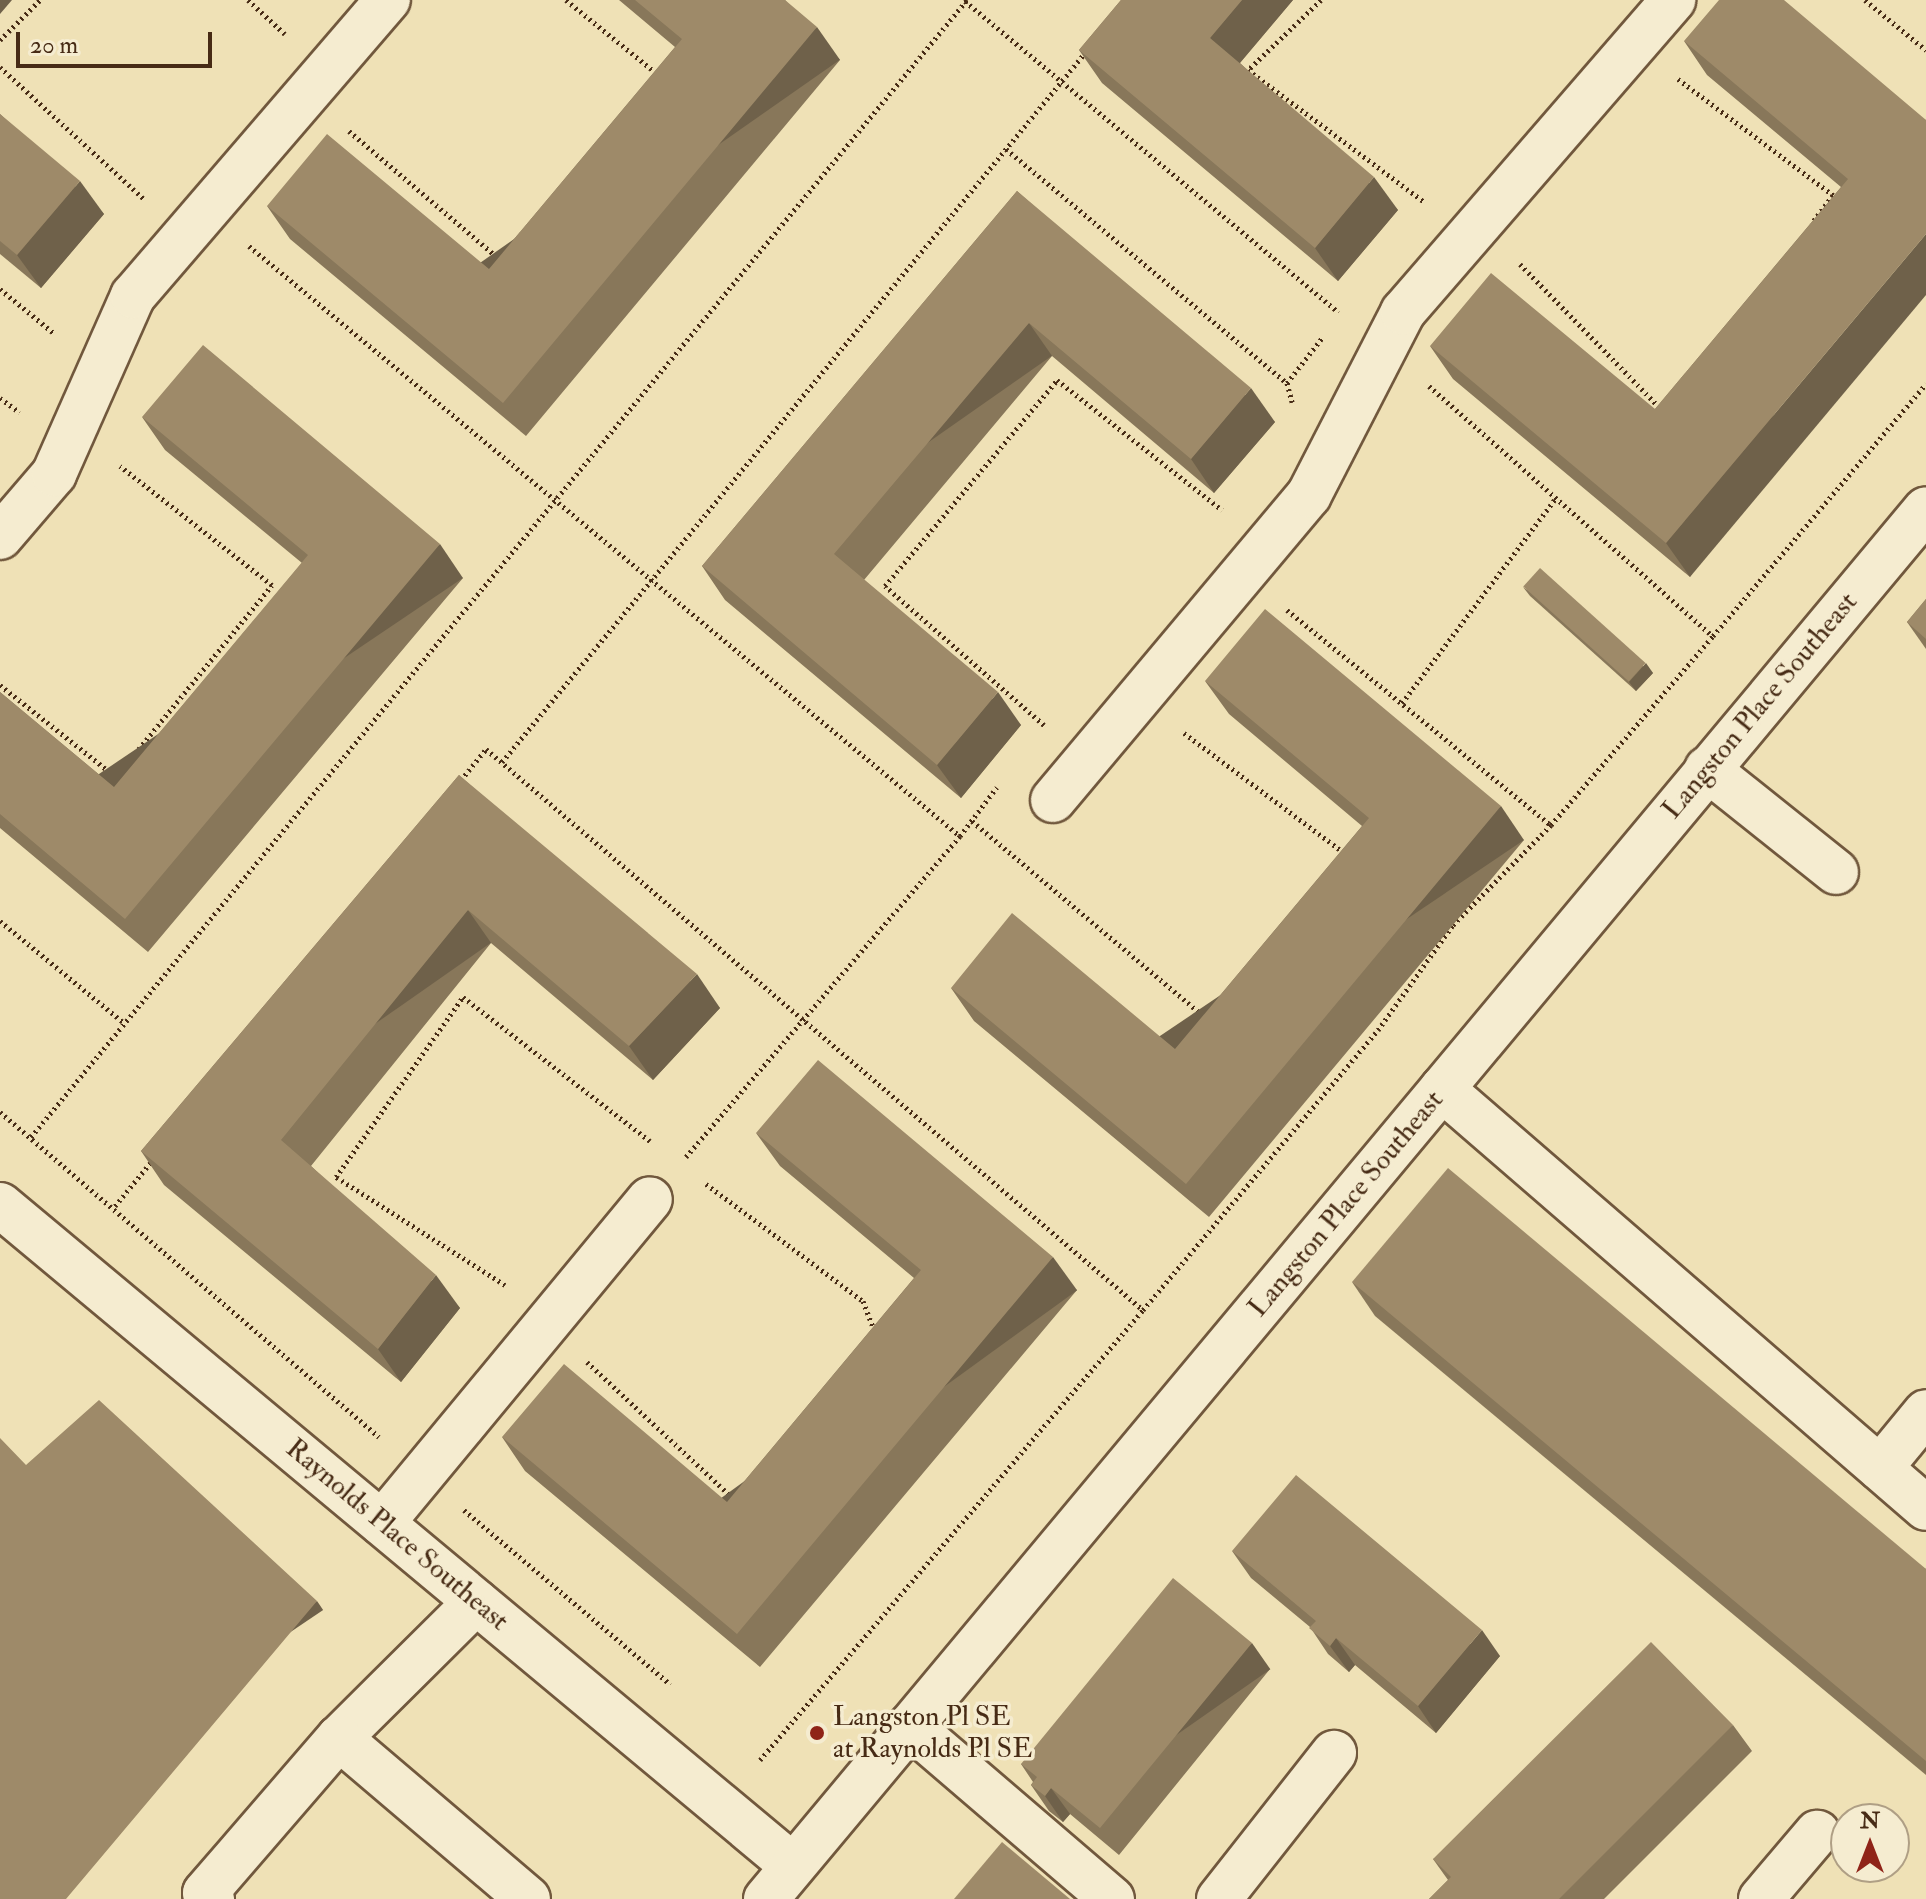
<!DOCTYPE html>
<html>
<head>
<meta charset="utf-8">
<style>
	body { margin:0 }
	#map { position:relative; width:1926px; height:1899px; overflow:hidden; background:#efe1b6; font-family:"IM FELL Double Pica",serif }
	div>[style] { position:absolute }
	.path>* { height:5px; margin-top:-2.5px; transform-origin:0; background:repeating-linear-gradient(90deg,#472b15 0 2px,transparent 0 6px) }
	.roads { filter:drop-shadow(2px 0 #71583d) drop-shadow(-2px 0 #71583d) drop-shadow(0 2px #71583d) drop-shadow(0 -2px #71583d) }
	.minor>* { height:44px; margin:-22px; padding:0 22px; transform-origin:22px; border-radius:22px; background:#f5ecd0 }
	.wall>* { inset:0; background:#88775a }
	.shaded-wall>* { inset:0; background:#6f614a; transform-origin:0 0 }
	.building>* { inset:0; background:#9e8a69; transform-origin:0 0 }
	.dots>* { width:22px; height:22px; translate:-50% -50%; box-sizing:border-box; border:4px solid #f5ecd0; border-radius:50% }
	span { translate:-50% -50%; white-space:nowrap; text-align:center; line-height:1.15; -webkit-text-stroke:7px #f5ecd0; paint-order:stroke }
	.street-label { font-size:28px; color:#472b15 }
	.poi-label { font-size:28px; color:#472b15 }
	.left { translate:0 -50%; text-align:left }
	.north { position:absolute; left:1830px; top:1803px; width:80px; height:80px; box-sizing:border-box; background:#f5ecd0; border:2px solid #af9f85; border-radius:50%; rotate:0deg; font-size:22px; font-weight:700; line-height:32px; text-align:center; color:#472b15 }
	.north::after { content:''; display:block; margin:auto; width:28px; height:36px; background:#8f2418; clip-path:polygon(50% 0,100% 100%,50% 72%,0 100%) }
	.scale { position:absolute; left:16px; top:32px; width:196px; height:36px; box-sizing:border-box; border:4px solid #472b15; border-top:0; padding-left:10px; font-size:24px; line-height:28px; white-space:nowrap; color:#472b15; -webkit-text-stroke:6px #f5ecd0; paint-order:stroke }
</style>
</head>
<body>
<div id="map">
	<div class="path">
		<div style="left:248px;top:0;width:50px;rotate:42.6deg"></div>
		<div style="left:566px;top:0;width:121px;rotate:39deg"></div>
		<div style="left:1321px;top:0;width:101px;rotate:136.2deg"></div>
		<div style="left:1248px;top:70px;width:219px;rotate:36.8deg"></div>
		<div style="left:1865px;top:0;width:79px;rotate:39.3deg"></div>
		<div style="left:965px;top:1px;width:486px;rotate:39.8deg"></div>
		<div style="left:0;top:40px;width:57px;rotate:-45deg"></div>
		<div style="left:0;top:67px;width:195px;rotate:42.5deg"></div>
		<div style="left:1678px;top:79px;width:194px;rotate:36.8deg"></div>
		<div style="left:1833px;top:195px;width:36px;rotate:127deg"></div>
		<div style="left:349px;top:131px;width:202px;rotate:40.4deg"></div>
		<div style="left:1006px;top:149px;width:366px;rotate:39.8deg"></div>
		<div style="left:1287px;top:383px;width:57px;rotate:-52.1deg"></div>
		<div style="left:249px;top:246px;width:924px;rotate:39.69deg"></div>
		<div style="left:960px;top:836px;width:422px;rotate:130.5deg"></div>
		<div style="left:1520px;top:264px;width:202px;rotate:45.8deg"></div>
		<div style="left:0;top:289px;width:71px;rotate:39.3deg"></div>
		<div style="left:1287px;top:383px;width:20px;rotate:75deg"></div>
		<div style="left:1429px;top:386px;width:378px;rotate:41.4deg"></div>
		<div style="left:1713px;top:636px;width:330px;rotate:-49.8deg"></div>
		<div style="left:0;top:398px;width:24px;rotate:36deg"></div>
		<div style="left:1287px;top:610px;width:340px;rotate:39.2deg"></div>
		<div style="left:1551px;top:825px;width:249px;rotate:-49.4deg"></div>
		<div style="left:0;top:685px;width:148px;rotate:38.4deg"></div>
		<div style="left:116px;top:777px;width:247px;rotate:-50.9deg"></div>
		<div style="left:272px;top:585px;width:193px;rotate:-141.9deg"></div>
		<div style="left:1402px;top:703px;width:256px;rotate:-53.1deg"></div>
		<div style="left:1044px;top:725px;width:211px;rotate:-138.8deg"></div>
		<div style="left:885px;top:586px;width:268px;rotate:-50.1deg"></div>
		<div style="left:1057px;top:380px;width:210px;rotate:38.2deg"></div>
		<div style="left:1184px;top:733px;width:202px;rotate:36.8deg"></div>
		<div style="left:502px;top:762px;width:918px;rotate:-50.57deg"></div>
		<div style="left:461px;top:780px;width:40px;rotate:-51deg"></div>
		<div style="left:486px;top:749px;width:864px;rotate:40.49deg"></div>
		<div style="left:1143px;top:1310px;width:366px;rotate:-50deg"></div>
		<div style="left:1378px;top:1030px;width:129px;rotate:-54.5deg"></div>
		<div style="left:1453px;top:925px;width:140px;rotate:-45.6deg"></div>
		<div style="left:972px;top:821px;width:304px;rotate:40.1deg"></div>
		<div style="left:960px;top:836px;width:61px;rotate:-52.9deg"></div>
		<div style="left:0;top:921px;width:161px;rotate:39.4deg"></div>
		<div style="left:0;top:1112px;width:499px;rotate:40.6deg"></div>
		<div style="left:31px;top:1137px;width:1473px;rotate:-50.54deg"></div>
		<div style="left:706px;top:1184px;width:196px;rotate:36.7deg"></div>
		<div style="left:863px;top:1301px;width:34px;rotate:69deg"></div>
		<div style="left:115px;top:1206px;width:58px;rotate:-50.6deg"></div>
		<div style="left:505px;top:1285px;width:201px;rotate:-147.4deg"></div>
		<div style="left:336px;top:1177px;width:220px;rotate:-54.8deg"></div>
		<div style="left:463px;top:997px;width:236px;rotate:37.6deg"></div>
		<div style="left:587px;top:1362px;width:202px;rotate:43deg"></div>
		<div style="left:464px;top:1510px;width:270px;rotate:40.2deg"></div>
		<div style="left:760px;top:1760px;width:591px;rotate:-49.6deg"></div>
	</div>
	<div class="roads">
		<div class="minor">
			<div style="left:0;top:537px;width:83px;rotate:-49.4deg"></div>
			<div style="left:54px;top:474px;width:195px;rotate:-66.1deg"></div>
			<div style="left:133px;top:296px;width:391px;rotate:-49.3deg"></div>
			<div style="left:1707px;top:769px;width:165px;rotate:38.6deg"></div>
			<div style="left:1053px;top:800px;width:398px;rotate:-50deg"></div>
			<div style="left:1309px;top:495px;width:206px;rotate:-62.8deg"></div>
			<div style="left:1403px;top:312px;width:413px;rotate:-49.1deg"></div>
			<div style="left:1442px;top:1089px;width:640px;rotate:40.88deg"></div>
			<div style="left:0;top:1205px;width:1032px;rotate:39.81deg"></div>
			<div style="left:1880px;top:1468px;width:72px;rotate:-50.6deg"></div>
			<div style="left:382px;top:1523px;width:420px;rotate:-50.4deg"></div>
			<div style="left:476px;top:1602px;width:193px;rotate:135.2deg"></div>
			<div style="left:339px;top:1738px;width:248px;rotate:40.4deg"></div>
			<div style="left:910px;top:1726px;width:266px;rotate:40.6deg"></div>
			<div style="left:212px;top:1899px;width:9px;rotate:-139deg"></div>
			<div style="left:205px;top:1893px;width:205px;rotate:-49.2deg"></div>
			<div style="left:766px;top:1899px;width:1810px;rotate:-50.15deg"></div>
			<div style="left:1219px;top:1899px;width:186px;rotate:-51.8deg"></div>
			<div style="left:1761px;top:1899px;width:87px;rotate:-49.7deg"></div>
		</div>
	</div>
	<div class="wall">
		<div style="clip-path:polygon(619px 0,785px 0,840px 60px,526px 436px,290px 239px,267px 206px,489px 269px,675px 47px)"></div>
		<div style="clip-path:polygon(1121px 0,1293px 0,1240px 63px,1398px 210px,1338px 281px,1102px 83px,1079px 50px)"></div>
		<div style="clip-path:polygon(1684px 41px,1926px 120px,1690px 577px,1453px 379px,1430px 346px,1655px 409px,1841px 187px,1707px 75px)"></div>
		<div style="clip-path:polygon(0 114px,104px 214px,41px 288px,0 254px)"></div>
		<div style="clip-path:polygon(1017px 191px,1275px 422px,1214px 493px,1052px 356px,864px 580px,1021px 725px,961px 798px,725px 600px,702px 566px)"></div>
		<div style="clip-path:polygon(142px 417px,463px 578px,148px 952px,0 828px,0 692px,114px 787px,302px 563px,165px 450px)"></div>
		<div style="clip-path:polygon(1523px 587px,1653px 673px,1636px 691px,1530px 596px)"></div>
		<div style="clip-path:polygon(1926px 599px,1926px 649px,1907px 622px)"></div>
		<div style="clip-path:polygon(1205px 681px,1524px 840px,1209px 1217px,974px 1021px,951px 988px,1175px 1049px,1362px 826px,1229px 714px)"></div>
		<div style="clip-path:polygon(459px 775px,720px 1008px,653px 1080px,491px 943px,311px 1166px,460px 1308px,401px 1382px,164px 1185px,141px 1151px)"></div>
		<div style="clip-path:polygon(756px 1133px,1077px 1290px,760px 1667px,525px 1471px,502px 1437px,727px 1502px,914px 1278px,780px 1166px)"></div>
		<div style="clip-path:polygon(1352px 1282px,1926px 1569px,1926px 1775px,1375px 1316px)"></div>
		<div style="clip-path:polygon(1232px 1551px,1500px 1656px,1436px 1733px,1355px 1665px,1349px 1672px,1328px 1654px,1310px 1627px,1251px 1578px)"></div>
		<div style="clip-path:polygon(1270px 1669px,1119px 1855px,1070px 1814px,1063px 1822px,1049px 1811px,1031px 1785px,1033px 1782px,1021px 1764px)"></div>
		<div style="clip-path:polygon(1733px 1725px,1752px 1751px,1604px 1899px,1429px 1899px,1448px 1880px,1433px 1859px)"></div>
	</div>
	<div class="shaded-wall">
		<div style="clip-path:polygon(0 0,12px 0,0 14px)"></div>
		<div style="clip-path:polygon(1242px 0,1293px 0,1233px 71px,1210px 38px)"></div>
		<div style="left:817px;top:27px;width:40px;height:490px;rotate:55deg"></div>
		<div style="clip-path:polygon(1374px 177px,1398px 210px,1338px 281px,1315px 248px)"></div>
		<div style="clip-path:polygon(80px 181px,104px 214px,41px 288px,17px 255px)"></div>
		<div style="clip-path:polygon(1926px 234px,1926px 295px,1690px 577px,1666px 543px)"></div>
		<div style="left:1029px;top:323px;width:40px;height:302px;rotate:55deg"></div>
		<div style="clip-path:polygon(1251px 388px,1275px 422px,1214px 493px,1191px 459px)"></div>
		<div style="left:440px;top:544px;width:41px;height:490px;rotate:56deg"></div>
		<div style="clip-path:polygon(1646px 663px,1653px 673px,1636px 691px,1629px 682px)"></div>
		<div style="clip-path:polygon(998px 692px,1021px 725px,961px 798px,937px 765px)"></div>
		<div style="left:1501px;top:806px;width:41px;height:492px;rotate:56deg"></div>
		<div style="left:468px;top:910px;width:40px;height:296px;rotate:55deg"></div>
		<div style="clip-path:polygon(697px 974px,720px 1008px,653px 1080px,629px 1046px)"></div>
		<div style="left:1053px;top:1257px;width:41px;height:492px;rotate:54deg"></div>
		<div style="clip-path:polygon(436px 1275px,460px 1308px,401px 1382px,378px 1349px)"></div>
		<div style="left:317px;top:1601px;width:11px;height:390px;rotate:56deg"></div>
		<div style="clip-path:polygon(1482px 1630px,1500px 1656px,1436px 1733px,1418px 1706px)"></div>
		<div style="clip-path:polygon(1336px 1638px,1355px 1665px,1349px 1672px,1330px 1646px)"></div>
		<div style="left:1252px;top:1643px;width:32px;height:239px;rotate:55deg"></div>
		<div style="clip-path:polygon(1051px 1788px,1070px 1814px,1063px 1822px,1045px 1796px)"></div>
	</div>
	<div class="building">
		<div style="clip-path:polygon(635px 0,785px 0,817px 27px,503px 403px,267px 206px,327px 134px,489px 269px,682px 39px)"></div>
		<div style="clip-path:polygon(1121px 0,1242px 0,1210px 38px,1374px 177px,1315px 248px,1079px 50px)"></div>
		<div style="clip-path:polygon(1719px 0,1784px 0,1926px 120px,1926px 234px,1666px 543px,1430px 346px,1491px 273px,1655px 409px,1848px 179px,1684px 41px)"></div>
		<div style="clip-path:polygon(0 114px,80px 181px,17px 255px,0 241px)"></div>
		<div style="clip-path:polygon(1017px 191px,1251px 388px,1191px 459px,1029px 323px,834px 554px,998px 692px,937px 765px,702px 566px)"></div>
		<div style="clip-path:polygon(203px 345px,440px 544px,125px 919px,0 814px,0 692px,114px 787px,308px 555px,142px 417px)"></div>
		<div style="left:1540px;top:568px;width:142px;height:25px;rotate:42deg"></div>
		<div style="clip-path:polygon(1926px 599px,1926px 639px,1907px 622px)"></div>
		<div style="clip-path:polygon(1265px 609px,1501px 806px,1186px 1184px,951px 988px,1012px 913px,1175px 1049px,1369px 818px,1205px 681px)"></div>
		<div style="clip-path:polygon(459px 775px,697px 974px,629px 1046px,468px 910px,281px 1140px,436px 1275px,378px 1349px,141px 1151px)"></div>
		<div style="clip-path:polygon(818px 1060px,1053px 1257px,737px 1634px,502px 1437px,564px 1364px,727px 1502px,921px 1270px,756px 1133px)"></div>
		<div style="clip-path:polygon(1448px 1168px,1926px 1569px,1926px 1761px,1352px 1282px)"></div>
		<div style="clip-path:polygon(99px 1400px,317px 1601px,66px 1899px,0 1899px,0 1438px,26px 1465px)"></div>
		<div style="clip-path:polygon(1296px 1475px,1482px 1630px,1418px 1706px,1336px 1638px,1330px 1646px,1309px 1628px,1316px 1621px,1232px 1551px)"></div>
		<div style="clip-path:polygon(1173px 1578px,1252px 1643px,1100px 1828px,1051px 1788px,1045px 1796px,1031px 1785px,1037px 1777px,1021px 1764px)"></div>
		<div style="clip-path:polygon(1651px 1642px,1733px 1725px,1559px 1899px,1429px 1899px,1451px 1877px,1433px 1859px)"></div>
		<div style="clip-path:polygon(1002px 1842px,1070px 1899px,954px 1899px)"></div>
	</div>
	<div class="dots">
		<div style="left:817px;top:1733px;background:#8f2418"></div>
	</div>
	<div class="street-label">
		<span style="left:1760px;top:706px;rotate:-50deg">Langston Place Southeast</span>
		<span style="left:1346px;top:1204px;rotate:-50deg">Langston Place Southeast</span>
		<span style="left:397px;top:1535px;rotate:40deg">Raynolds Place Southeast</span>
	</div>
	<div class="poi-label">
		<span class="left" style="left:833px;top:1733px">Langston Pl SE<br>at Raynolds Pl SE</span>
	</div>
	<div class="north">N</div>
	<div class="scale">20 m</div>
</div>
</body>
</html>
